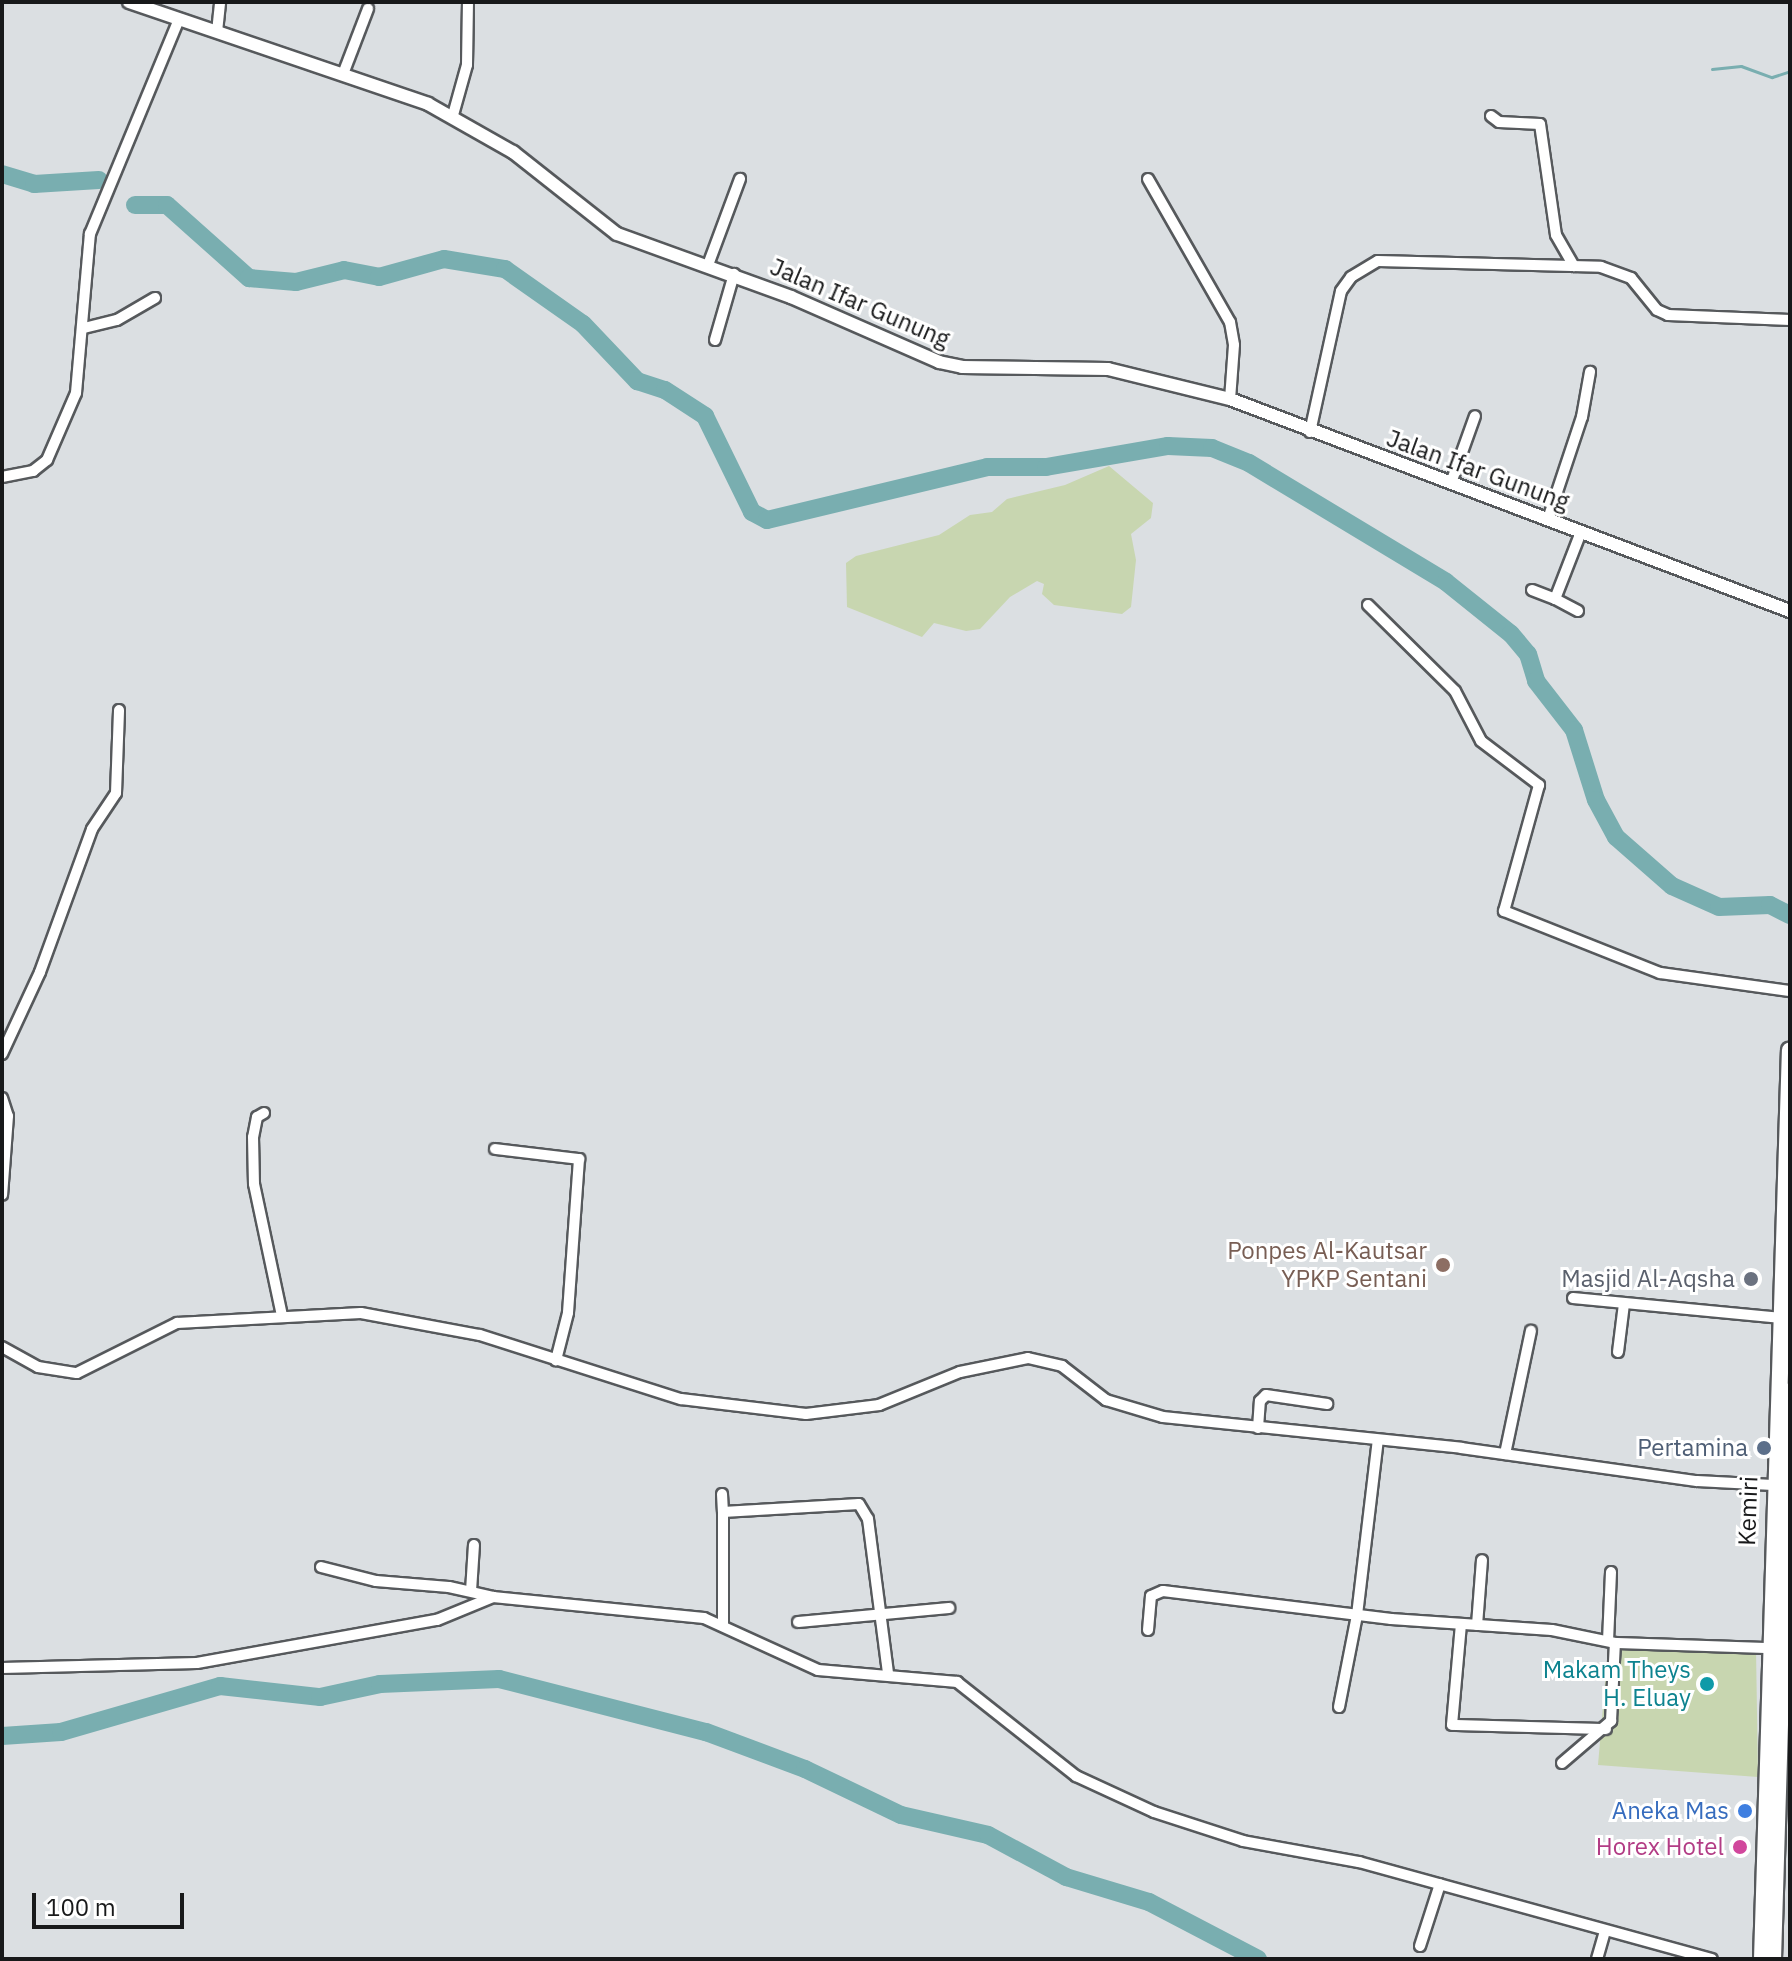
<!DOCTYPE html>
<html>
<head>
<meta charset="utf-8">
<style>
	body { margin:0 }
	#map { position:relative; width:1792px; height:1961px; overflow:hidden; background:#dbdfe2; font-family:"IBM Plex Sans",sans-serif }
	div>[style] { position:absolute }
	.green>* { inset:0; background:#c8d6b0 }
	.stream>* { height:3px; margin:-1.5px; padding:0 1.5px; transform-origin:1.5px; border-radius:1.5px; background:#79aeb0 }
	.river>* { height:18px; margin:-9px; padding:0 9px; transform-origin:9px; border-radius:9px; background:#79aeb0 }
	.roads { filter:drop-shadow(2px 0 #56595c) drop-shadow(-2px 0 #56595c) drop-shadow(0 2px #56595c) drop-shadow(0 -2px #56595c) }
	.minor>* { height:10px; margin:-5px; padding:0 5px; transform-origin:5px; border-radius:5px; background:#fff }
	.tertiary>* { height:12px; margin:-6px; padding:0 6px; transform-origin:6px; border-radius:6px; background:#fff }
	.trunk>* { height:16px; margin:-8px; padding:0 8px; transform-origin:8px; border-radius:8px; background:#fff }
	.dots>* { width:22px; height:22px; translate:-50% -50%; box-sizing:border-box; border:4px solid #fff; border-radius:50% }
	span { translate:-50% -50%; white-space:nowrap; text-align:center; line-height:1.15; -webkit-text-stroke:6px #fff; paint-order:stroke }
	.street-label { font-size:24px; color:#18191a }
	.education-label { font-size:24px; color:#785e54 }
	.right { translate:-100% -50%; text-align:right }
	.worship-label { font-size:24px; color:#5b616d }
	.service-label { font-size:24px; color:#4e5e75 }
	.culture-label { font-size:24px; color:#0d838f }
	.shop-label { font-size:24px; color:#366cbe }
	.hotel-label { font-size:24px; color:#b23c85 }
	.frame { position:absolute; inset:0; border:4px solid #18191a; pointer-events:none }
	.scale { position:absolute; left:32px; top:1893px; width:152px; height:36px; box-sizing:border-box; border:4px solid #18191a; border-top:0; padding-left:10px; font-size:24px; line-height:28px; white-space:nowrap; color:#18191a; -webkit-text-stroke:6px #fff; paint-order:stroke }
</style>
</head>
<body>
<div id="map">
	<div class="green">
		<div style="clip-path:polygon(1109px 466px,1153px 503px,1151px 518px,1131px 534px,1136px 560px,1131px 607px,1122px 614px,1054px 605px,1042px 594px,1044px 584px,1037px 581px,1010px 597px,980px 629px,966px 631px,934px 623px,922px 637px,847px 607px,846px 563px,856px 556px,939px 535px,970px 515px,992px 512px,1007px 499px,1065px 485px)"></div>
		<div style="clip-path:polygon(1608px 1648px,1756px 1650px,1758px 1777px,1598px 1765px)"></div>
	</div>
	<div class="stream">
		<div style="left:1712px;top:69px;width:29px;rotate:-6deg"></div>
		<div style="left:1741px;top:66px;width:33px;rotate:20deg"></div>
		<div style="left:1772px;top:77px;width:19px;rotate:-18deg"></div>
	</div>
	<div class="river">
		<div style="left:2px;top:174px;width:34px;rotate:17deg"></div>
		<div style="left:34px;top:184px;width:65px;rotate:-3.5deg"></div>
		<div style="left:135px;top:205px;width:32px"></div>
		<div style="left:167px;top:205px;width:110px;rotate:41.7deg"></div>
		<div style="left:249px;top:278px;width:47px;rotate:4.9deg"></div>
		<div style="left:296px;top:282px;width:49px;rotate:-14deg"></div>
		<div style="left:344px;top:270px;width:36px;rotate:11deg"></div>
		<div style="left:379px;top:277px;width:67px;rotate:-15.5deg"></div>
		<div style="left:444px;top:259px;width:62px;rotate:9.3deg"></div>
		<div style="left:505px;top:269px;width:95px;rotate:35.2deg"></div>
		<div style="left:583px;top:324px;width:79px;rotate:46.5deg"></div>
		<div style="left:637px;top:381px;width:29px;rotate:18deg"></div>
		<div style="left:665px;top:390px;width:48px;rotate:33deg"></div>
		<div style="left:705px;top:416px;width:107px;rotate:63.9deg"></div>
		<div style="left:752px;top:512px;width:17px;rotate:28deg"></div>
		<div style="left:767px;top:520px;width:226px;rotate:-13.5deg"></div>
		<div style="left:987px;top:467px;width:59px"></div>
		<div style="left:1046px;top:467px;width:124px;rotate:-9.8deg"></div>
		<div style="left:1168px;top:446px;width:44px;rotate:2.6deg"></div>
		<div style="left:1212px;top:448px;width:40px;rotate:22deg"></div>
		<div style="left:1249px;top:463px;width:230px;rotate:31.1deg"></div>
		<div style="left:1446px;top:582px;width:83px;rotate:38.7deg"></div>
		<div style="left:1511px;top:634px;width:26px;rotate:50deg"></div>
		<div style="left:1528px;top:654px;width:28px;rotate:73deg"></div>
		<div style="left:1536px;top:681px;width:62px;rotate:52.2deg"></div>
		<div style="left:1574px;top:730px;width:73px;rotate:72.6deg"></div>
		<div style="left:1596px;top:800px;width:42px;rotate:61.6deg"></div>
		<div style="left:1616px;top:837px;width:74px;rotate:41.2deg"></div>
		<div style="left:1672px;top:886px;width:51px;rotate:24.1deg"></div>
		<div style="left:1719px;top:907px;width:51px;rotate:-2.2deg"></div>
		<div style="left:1770px;top:905px;width:22px;rotate:27deg"></div>
		<div style="left:2px;top:1736px;width:59px;rotate:-3.9deg"></div>
		<div style="left:61px;top:1732px;width:166px;rotate:-16.1deg"></div>
		<div style="left:220px;top:1686px;width:101px;rotate:6.3deg"></div>
		<div style="left:320px;top:1697px;width:61px;rotate:-12.2deg"></div>
		<div style="left:380px;top:1684px;width:119px;rotate:-2.4deg"></div>
		<div style="left:499px;top:1679px;width:214px;rotate:14.4deg"></div>
		<div style="left:706px;top:1732px;width:106px;rotate:20.5deg"></div>
		<div style="left:805px;top:1769px;width:106px;rotate:25.6deg"></div>
		<div style="left:901px;top:1815px;width:89px;rotate:12.9deg"></div>
		<div style="left:988px;top:1835px;width:89px;rotate:28.3deg"></div>
		<div style="left:1066px;top:1877px;width:87px;rotate:16.8deg"></div>
		<div style="left:1149px;top:1902px;width:123px;rotate:27.6deg"></div>
	</div>
	<div class="roads">
		<div class="minor">
			<div style="left:217px;top:32px;width:30px;rotate:-84deg"></div>
			<div style="left:343px;top:74px;width:70px;rotate:-69deg"></div>
			<div style="left:453px;top:115px;width:52px;rotate:-74.4deg"></div>
			<div style="left:467px;top:65px;width:63px;rotate:-89.1deg"></div>
			<div style="left:1491px;top:116px;width:10px;rotate:37deg"></div>
			<div style="left:1499px;top:122px;width:41px;rotate:2.8deg"></div>
			<div style="left:1540px;top:124px;width:112px;rotate:81.8deg"></div>
			<div style="left:1556px;top:235px;width:36px;rotate:60deg"></div>
			<div style="left:1148px;top:179px;width:165px;rotate:60.2deg"></div>
			<div style="left:1230px;top:322px;width:23px;rotate:80deg"></div>
			<div style="left:1234px;top:345px;width:54px;rotate:94.2deg"></div>
			<div style="left:708px;top:265px;width:92px;rotate:-69.6deg"></div>
			<div style="left:84px;top:328px;width:34px;rotate:-14deg"></div>
			<div style="left:117px;top:320px;width:44px;rotate:-30.1deg"></div>
			<div style="left:715px;top:340px;width:69px;rotate:-73.9deg"></div>
			<div style="left:1310px;top:432px;width:144px;rotate:-77.6deg"></div>
			<div style="left:1341px;top:291px;width:17px;rotate:-54deg"></div>
			<div style="left:1351px;top:277px;width:31px;rotate:-31deg"></div>
			<div style="left:1378px;top:261px;width:223px;rotate:1.5deg"></div>
			<div style="left:1601px;top:267px;width:32px;rotate:20deg"></div>
			<div style="left:1631px;top:278px;width:41px;rotate:50.9deg"></div>
			<div style="left:1657px;top:310px;width:12px;rotate:24deg"></div>
			<div style="left:1668px;top:315px;width:122px;rotate:2.3deg"></div>
			<div style="left:2px;top:477px;width:32px;rotate:-11deg"></div>
			<div style="left:33px;top:471px;width:18px;rotate:-38deg"></div>
			<div style="left:47px;top:460px;width:73px;rotate:-66.6deg"></div>
			<div style="left:76px;top:393px;width:160px;rotate:-85deg"></div>
			<div style="left:90px;top:234px;width:233px;rotate:-67.5deg"></div>
			<div style="left:1451px;top:483px;width:71px;rotate:-70.3deg"></div>
			<div style="left:1548px;top:519px;width:108px;rotate:-71.6deg"></div>
			<div style="left:1582px;top:417px;width:46px;rotate:-79.9deg"></div>
			<div style="left:1532px;top:590px;width:25px;rotate:21deg"></div>
			<div style="left:1368px;top:605px;width:122px;rotate:44.7deg"></div>
			<div style="left:1455px;top:691px;width:56px;rotate:62.5deg"></div>
			<div style="left:1481px;top:741px;width:73px;rotate:37.2deg"></div>
			<div style="left:1539px;top:785px;width:131px;rotate:105.5deg"></div>
			<div style="left:1504px;top:911px;width:168px;rotate:21.7deg"></div>
			<div style="left:1660px;top:973px;width:131px;rotate:7.9deg"></div>
			<div style="left:1578px;top:611px;width:26px;rotate:-152deg"></div>
			<div style="left:1555px;top:599px;width:72px;rotate:-68.8deg"></div>
			<div style="left:2px;top:1054px;width:90px;rotate:-65.1deg"></div>
			<div style="left:40px;top:972px;width:152px;rotate:-70deg"></div>
			<div style="left:92px;top:829px;width:43px;rotate:-56.3deg"></div>
			<div style="left:116px;top:793px;width:83px;rotate:-87.9deg"></div>
			<div style="left:2px;top:1098px;width:19px;rotate:72deg"></div>
			<div style="left:8px;top:1116px;width:79px;rotate:94.3deg"></div>
			<div style="left:264px;top:1113px;width:8px;rotate:150deg"></div>
			<div style="left:257px;top:1117px;width:20px;rotate:101deg"></div>
			<div style="left:253px;top:1137px;width:47px;rotate:88.8deg"></div>
			<div style="left:254px;top:1184px;width:135px;rotate:78deg"></div>
			<div style="left:495px;top:1149px;width:85px;rotate:6.8deg"></div>
			<div style="left:579px;top:1159px;width:154px;rotate:94.1deg"></div>
			<div style="left:568px;top:1313px;width:49px;rotate:104.3deg"></div>
			<div style="left:1573px;top:1298px;width:207px;rotate:5.5deg"></div>
			<div style="left:2px;top:1347px;width:41px;rotate:29.1deg"></div>
			<div style="left:38px;top:1367px;width:39px;rotate:9deg"></div>
			<div style="left:77px;top:1373px;width:112px;rotate:-26.6deg"></div>
			<div style="left:177px;top:1323px;width:184px;rotate:-3.1deg"></div>
			<div style="left:361px;top:1313px;width:121px;rotate:10.5deg"></div>
			<div style="left:480px;top:1335px;width:211px;rotate:17.7deg"></div>
			<div style="left:681px;top:1399px;width:126px;rotate:6.8deg"></div>
			<div style="left:806px;top:1414px;width:74px;rotate:-7deg"></div>
			<div style="left:879px;top:1405px;width:87px;rotate:-22.2deg"></div>
			<div style="left:960px;top:1372px;width:69px;rotate:-11.6deg"></div>
			<div style="left:1028px;top:1358px;width:35px;rotate:13deg"></div>
			<div style="left:1062px;top:1366px;width:56px;rotate:37.7deg"></div>
			<div style="left:1106px;top:1400px;width:59px;rotate:16.6deg"></div>
			<div style="left:1163px;top:1417px;width:300px;rotate:5.9deg"></div>
			<div style="left:1461px;top:1448px;width:238px;rotate:8deg"></div>
			<div style="left:1697px;top:1481px;width:76px;rotate:3deg"></div>
			<div style="left:1618px;top:1352px;width:48px;rotate:-82.9deg"></div>
			<div style="left:1258px;top:1428px;width:27px;rotate:-86deg"></div>
			<div style="left:1260px;top:1401px;width:8px;rotate:-45deg"></div>
			<div style="left:1266px;top:1395px;width:62px;rotate:8.4deg"></div>
			<div style="left:1505px;top:1454px;width:126px;rotate:-78.1deg"></div>
			<div style="left:722px;top:1494px;width:18px;rotate:87deg"></div>
			<div style="left:321px;top:1567px;width:57px;rotate:14.3deg"></div>
			<div style="left:376px;top:1581px;width:73px;rotate:4.7deg"></div>
			<div style="left:449px;top:1587px;width:45px;rotate:12.8deg"></div>
			<div style="left:471px;top:1591px;width:46px;rotate:-86.3deg"></div>
			<div style="left:798px;top:1622px;width:152px;rotate:-5.3deg"></div>
			<div style="left:723px;top:1624px;width:112px;rotate:-90deg"></div>
			<div style="left:723px;top:1512px;width:136px;rotate:-3.4deg"></div>
			<div style="left:859px;top:1504px;width:17px;rotate:59deg"></div>
			<div style="left:868px;top:1519px;width:156px;rotate:82.6deg"></div>
			<div style="left:1461px;top:1624px;width:101px;rotate:95.1deg"></div>
			<div style="left:1452px;top:1725px;width:154px;rotate:1.5deg"></div>
			<div style="left:1477px;top:1625px;width:65px;rotate:-85.6deg"></div>
			<div style="left:1148px;top:1630px;width:34px;rotate:-85deg"></div>
			<div style="left:1151px;top:1596px;width:13px;rotate:-23deg"></div>
			<div style="left:1163px;top:1591px;width:230px;rotate:7deg"></div>
			<div style="left:1391px;top:1619px;width:161px;rotate:3.9deg"></div>
			<div style="left:1552px;top:1630px;width:64px;rotate:11.7deg"></div>
			<div style="left:1615px;top:1643px;width:153px;rotate:1.9deg"></div>
			<div style="left:1608px;top:1641px;width:69px;rotate:-87.5deg"></div>
			<div style="left:2px;top:1668px;width:195px;rotate:-1.5deg"></div>
			<div style="left:197px;top:1663px;width:244px;rotate:-10.2deg"></div>
			<div style="left:437px;top:1620px;width:61px;rotate:-22.3deg"></div>
			<div style="left:493px;top:1597px;width:212px;rotate:5.7deg"></div>
			<div style="left:704px;top:1618px;width:125px;rotate:24.5deg"></div>
			<div style="left:818px;top:1670px;width:140px;rotate:4.9deg"></div>
			<div style="left:957px;top:1682px;width:152px;rotate:38.3deg"></div>
			<div style="left:1076px;top:1776px;width:86px;rotate:24.8deg"></div>
			<div style="left:1154px;top:1812px;width:94px;rotate:18deg"></div>
			<div style="left:1243px;top:1841px;width:118px;rotate:10.3deg"></div>
			<div style="left:1359px;top:1862px;width:366px;rotate:15.4deg"></div>
			<div style="left:1339px;top:1707px;width:94px;rotate:-78.9deg"></div>
			<div style="left:1357px;top:1615px;width:176px;rotate:-83.2deg"></div>
			<div style="left:1562px;top:1763px;width:65px;rotate:-40.6deg"></div>
			<div style="left:1611px;top:1721px;width:78px;rotate:-87.1deg"></div>
			<div style="left:1420px;top:1946px;width:65px;rotate:-72.1deg"></div>
			<div style="left:1597px;top:1959px;width:29px;rotate:-74deg"></div>
		</div>
		<div class="tertiary">
			<div style="left:129px;top:2px;width:316px;rotate:18.8deg"></div>
			<div style="left:428px;top:104px;width:98px;rotate:29.5deg"></div>
			<div style="left:513px;top:152px;width:132px;rotate:38.3deg"></div>
			<div style="left:617px;top:234px;width:185px;rotate:19.9deg"></div>
			<div style="left:791px;top:297px;width:162px;rotate:23.7deg"></div>
			<div style="left:939px;top:362px;width:24px;rotate:12deg"></div>
			<div style="left:962px;top:367px;width:146px;rotate:0.8deg"></div>
			<div style="left:1108px;top:369px;width:126px;rotate:13.8deg"></div>
			<div style="left:1230px;top:399px;width:599px;rotate:20.74deg"></div>
		</div>
		<div class="trunk">
			<div style="left:1762px;top:1959px;width:909px;rotate:-88.24deg"></div>
			<div style="left:1773px;top:1959px;width:568px;rotate:-88.29deg"></div>
		</div>
	</div>
	<div class="dots">
		<div style="left:1443px;top:1265px;background:#8d6e63"></div>
		<div style="left:1751px;top:1279px;background:#6b7280"></div>
		<div style="left:1764px;top:1448px;background:#5c6f8a"></div>
		<div style="left:1707px;top:1684px;background:#0f9aa8"></div>
		<div style="left:1745px;top:1811px;background:#3f7fe0"></div>
		<div style="left:1740px;top:1847px;background:#d1479c"></div>
	</div>
	<div class="street-label">
		<span style="left:860px;top:303px;rotate:23deg">Jalan Ifar Gunung</span>
		<span style="left:1478px;top:470px;rotate:20deg">Jalan Ifar Gunung</span>
		<span style="left:1748px;top:1511px;rotate:-88deg">Kemiri</span>
	</div>
	<div class="education-label">
		<span class="right" style="left:1427px;top:1265px">Ponpes Al-Kautsar<br>YPKP Sentani</span>
	</div>
	<div class="worship-label">
		<span class="right" style="left:1735px;top:1279px">Masjid Al-Aqsha</span>
	</div>
	<div class="service-label">
		<span class="right" style="left:1748px;top:1448px">Pertamina</span>
	</div>
	<div class="culture-label">
		<span class="right" style="left:1691px;top:1684px">Makam Theys<br>H. Eluay</span>
	</div>
	<div class="shop-label">
		<span class="right" style="left:1729px;top:1811px">Aneka Mas</span>
	</div>
	<div class="hotel-label">
		<span class="right" style="left:1724px;top:1847px">Horex Hotel</span>
	</div>
	<div class="frame"></div>
	<div class="scale">100 m</div>
</div>
</body>
</html>
